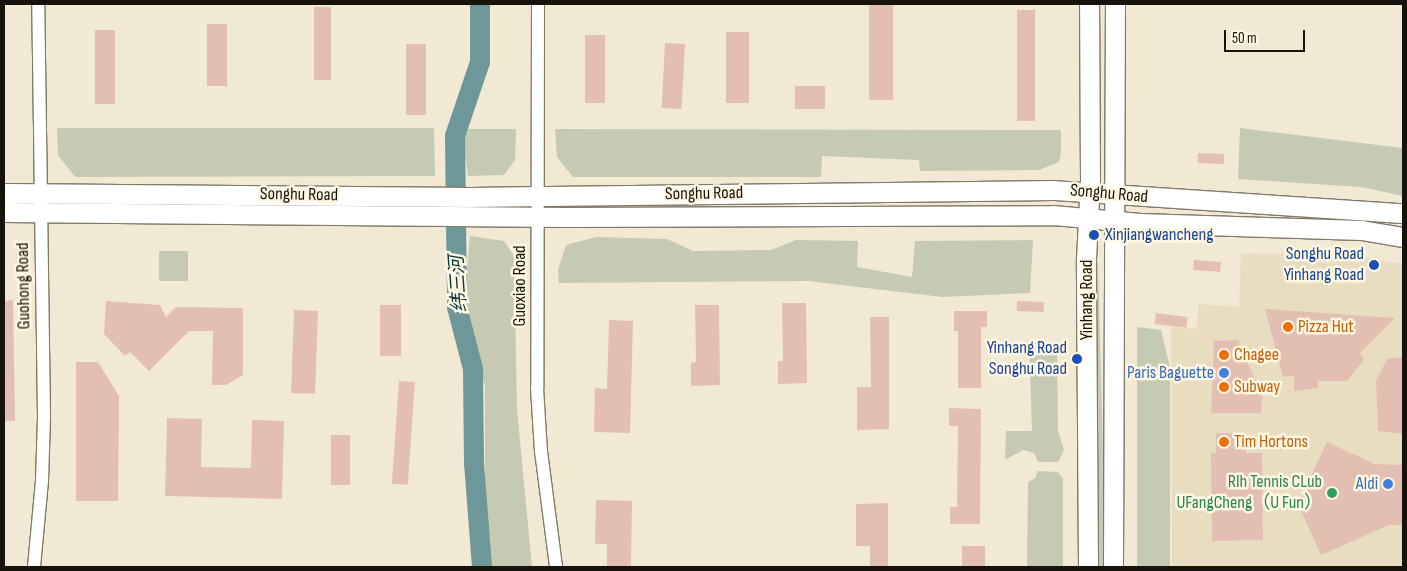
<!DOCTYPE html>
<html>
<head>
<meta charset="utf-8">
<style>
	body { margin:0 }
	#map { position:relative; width:1407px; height:571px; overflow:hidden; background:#f2e9d5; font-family:"Sofia Sans Condensed","Noto Sans SC",sans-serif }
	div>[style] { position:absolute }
	.built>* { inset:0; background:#e8ddc1 }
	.green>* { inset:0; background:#c6cab2; transform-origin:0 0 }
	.river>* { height:20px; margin:-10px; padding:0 10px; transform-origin:10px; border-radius:10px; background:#6e9799 }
	.building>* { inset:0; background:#e3bfb3; transform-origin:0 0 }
	.roads { filter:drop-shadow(1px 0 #827a68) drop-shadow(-1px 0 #827a68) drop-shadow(0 1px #827a68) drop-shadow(0 -1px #827a68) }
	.street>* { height:12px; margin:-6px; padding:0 6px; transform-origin:6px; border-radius:6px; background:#fff }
	.secondary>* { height:19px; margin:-9.5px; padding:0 9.5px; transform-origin:9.5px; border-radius:9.5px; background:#fff }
	.dots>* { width:14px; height:14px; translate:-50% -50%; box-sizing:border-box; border:2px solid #fff7e2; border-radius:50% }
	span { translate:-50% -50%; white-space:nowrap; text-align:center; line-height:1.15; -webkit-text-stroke:5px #fff7e2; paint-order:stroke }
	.street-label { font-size:18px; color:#16130c }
	.transit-label { font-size:18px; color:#164399 }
	.left { translate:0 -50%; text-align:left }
	.right { translate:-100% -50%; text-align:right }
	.food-label { font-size:18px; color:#c56008 }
	.shop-label { font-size:18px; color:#366cbe }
	.leisure-label { font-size:18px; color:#27864d }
	.water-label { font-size:19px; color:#0c3739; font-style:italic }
	.frame { position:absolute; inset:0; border:5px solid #16130c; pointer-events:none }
	.scale { position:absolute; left:1224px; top:30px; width:81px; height:22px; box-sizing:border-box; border:2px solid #16130c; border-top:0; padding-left:6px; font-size:15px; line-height:18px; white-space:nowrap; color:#16130c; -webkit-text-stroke:4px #fff7e2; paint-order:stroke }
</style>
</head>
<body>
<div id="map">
	<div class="built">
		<div style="clip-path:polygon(1241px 253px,1346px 254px,1403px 264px,1403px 567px,1172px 567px,1171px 327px,1196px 329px,1199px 304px,1239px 307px)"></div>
	</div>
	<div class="green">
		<div style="clip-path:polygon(57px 128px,434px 128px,435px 176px,75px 177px,58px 155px)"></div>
		<div style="clip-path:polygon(1240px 128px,1403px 148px,1403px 196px,1361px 187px,1238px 179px)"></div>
		<div style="clip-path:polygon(462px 129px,516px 129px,515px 160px,504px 175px,468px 176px)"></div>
		<div style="clip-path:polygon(555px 129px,1061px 130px,1061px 153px,1059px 162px,1039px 170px,920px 171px,919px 160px,822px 156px,821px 177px,573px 177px,557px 157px)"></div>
		<div style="clip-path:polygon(470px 236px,504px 241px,514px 256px,517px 409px,532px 567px,491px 567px,485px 480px,485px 387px,464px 305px)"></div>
		<div style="clip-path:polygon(596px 237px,667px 239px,693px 251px,771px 250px,796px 240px,858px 241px,857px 267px,912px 277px,915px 241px,1033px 240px,1030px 293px,942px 297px,808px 281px,559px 283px,558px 270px,566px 245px)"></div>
		<div style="left:159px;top:251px;width:29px;height:30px"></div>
		<div style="clip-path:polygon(1094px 262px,1098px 262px,1106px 567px,1094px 567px)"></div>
		<div style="clip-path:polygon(1137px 327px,1161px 330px,1170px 367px,1170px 567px,1137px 567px)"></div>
		<div style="clip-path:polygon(1029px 343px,1057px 343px,1058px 431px,1064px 450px,1058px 462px,1038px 462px,1034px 453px,1023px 450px,1005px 460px,1006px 431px,1032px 431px)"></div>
		<div style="clip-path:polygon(1038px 471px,1058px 472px,1063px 479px,1063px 567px,1027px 567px,1028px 482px,1035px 478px)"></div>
	</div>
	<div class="river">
		<div style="left:480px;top:4px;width:58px;rotate:90deg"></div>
		<div style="left:480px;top:62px;width:78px;rotate:108.7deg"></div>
		<div style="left:455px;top:136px;width:171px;rotate:89.3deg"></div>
		<div style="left:457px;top:307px;width:64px;rotate:75.5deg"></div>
		<div style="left:473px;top:369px;width:94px;rotate:89.4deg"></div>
		<div style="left:474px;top:463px;width:104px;rotate:85.6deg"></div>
	</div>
	<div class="building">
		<div style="left:869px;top:4px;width:24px;height:96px"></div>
		<div style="left:314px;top:7px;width:17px;height:73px"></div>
		<div style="left:1017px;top:10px;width:18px;height:111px"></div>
		<div style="left:207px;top:24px;width:20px;height:62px"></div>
		<div style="left:95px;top:30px;width:20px;height:74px"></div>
		<div style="left:726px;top:32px;width:23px;height:71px"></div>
		<div style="left:585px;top:35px;width:20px;height:68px"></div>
		<div style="left:665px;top:43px;width:20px;height:65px;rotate:3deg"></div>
		<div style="left:406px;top:44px;width:20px;height:71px"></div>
		<div style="left:825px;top:86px;width:23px;height:30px;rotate:90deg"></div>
		<div style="left:1198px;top:153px;width:26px;height:10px;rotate:2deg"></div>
		<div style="left:1194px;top:260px;width:27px;height:10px;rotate:4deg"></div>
		<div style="clip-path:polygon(13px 300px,15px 421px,4px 421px,4px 301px)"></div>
		<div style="clip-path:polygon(106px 301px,160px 305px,166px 317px,176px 307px,243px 308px,243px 375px,226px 385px,212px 385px,213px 331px,189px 331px,149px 371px,130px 352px,125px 356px,104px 334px)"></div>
		<div style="left:1017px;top:301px;width:27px;height:10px;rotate:2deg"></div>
		<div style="clip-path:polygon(782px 303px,806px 303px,807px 383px,778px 384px,778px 361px,783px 361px)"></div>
		<div style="left:380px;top:305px;width:21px;height:51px"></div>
		<div style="clip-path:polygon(695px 305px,719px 305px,720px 385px,691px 386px,691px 363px,696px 362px)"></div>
		<div style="clip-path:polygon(1265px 309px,1395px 318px,1360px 353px,1364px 360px,1347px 381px,1318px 381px,1318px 388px,1294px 391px,1294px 376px,1283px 377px)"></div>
		<div style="left:294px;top:310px;width:24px;height:83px;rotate:2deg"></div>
		<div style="clip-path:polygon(954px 311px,987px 311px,987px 327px,981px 327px,981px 388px,958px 388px,958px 331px,954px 331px)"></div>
		<div style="left:1156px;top:313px;width:32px;height:11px;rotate:7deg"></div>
		<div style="clip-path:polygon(870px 317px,889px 317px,889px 429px,857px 430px,857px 387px,871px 387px)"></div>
		<div style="clip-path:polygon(609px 320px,633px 321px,630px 433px,594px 432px,595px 388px,607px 389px)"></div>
		<div style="clip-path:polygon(1238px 340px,1262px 396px,1261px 413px,1211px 413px,1214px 341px)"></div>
		<div style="clip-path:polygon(1403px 357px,1403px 434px,1378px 431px,1376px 381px,1387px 359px)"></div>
		<div style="clip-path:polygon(76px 362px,98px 362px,119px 396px,118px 501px,76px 501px)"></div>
		<div style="left:399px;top:381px;width:16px;height:103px;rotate:4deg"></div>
		<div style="clip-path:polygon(949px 408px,981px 409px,980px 524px,950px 524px,950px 507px,957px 507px,958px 426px,949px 426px)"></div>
		<div style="clip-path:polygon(167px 418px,202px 419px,201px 467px,251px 468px,252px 420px,284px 421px,282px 499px,165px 496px)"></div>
		<div style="clip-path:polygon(1216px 433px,1245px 433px,1246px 453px,1262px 453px,1263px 540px,1212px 541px,1211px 453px,1216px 453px)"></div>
		<div style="left:331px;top:435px;width:19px;height:50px"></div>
		<div style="clip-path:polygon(1327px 442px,1375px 464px,1403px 465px,1403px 525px,1389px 525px,1321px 555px,1298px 504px)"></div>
		<div style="clip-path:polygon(596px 500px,632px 501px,631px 567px,607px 567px,607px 544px,595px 544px)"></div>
		<div style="clip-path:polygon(888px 503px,888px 567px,870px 567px,870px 546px,856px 546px,856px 504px)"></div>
		<div style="left:962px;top:546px;width:23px;height:21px"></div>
	</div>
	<div class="roads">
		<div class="street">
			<div style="left:538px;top:4px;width:384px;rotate:90.1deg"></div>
			<div style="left:537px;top:388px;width:63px;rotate:86.4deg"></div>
			<div style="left:541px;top:451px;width:117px;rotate:82.6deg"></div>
			<div style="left:34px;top:567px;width:86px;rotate:-84.7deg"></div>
			<div style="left:42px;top:481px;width:65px;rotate:-88.2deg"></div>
			<div style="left:44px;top:416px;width:412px;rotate:-90.8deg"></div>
		</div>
		<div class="secondary">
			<div style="left:4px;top:193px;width:466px;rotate:0.5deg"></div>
			<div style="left:470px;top:197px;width:583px;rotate:-0.69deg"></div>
			<div style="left:1053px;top:190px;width:351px;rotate:3.8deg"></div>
			<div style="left:4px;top:212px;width:561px;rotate:0.51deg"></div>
			<div style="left:565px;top:217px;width:488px;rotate:-0.2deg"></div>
			<div style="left:1053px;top:215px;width:87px;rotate:5.3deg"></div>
			<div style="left:1140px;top:223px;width:221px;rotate:1.8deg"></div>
			<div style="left:1361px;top:230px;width:43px;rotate:9.5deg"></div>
			<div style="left:1088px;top:567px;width:308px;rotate:-90.4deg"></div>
			<div style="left:1086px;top:259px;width:79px;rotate:-87.1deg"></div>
			<div style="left:1090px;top:180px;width:176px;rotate:-90.3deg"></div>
			<div style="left:1113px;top:567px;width:563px;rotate:-89.8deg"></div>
		</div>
	</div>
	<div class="dots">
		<div style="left:1094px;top:235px;background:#1a4fb4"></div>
		<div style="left:1374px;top:265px;background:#1a4fb4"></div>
		<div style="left:1288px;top:327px;background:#e8710a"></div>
		<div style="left:1224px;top:355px;background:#e8710a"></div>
		<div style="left:1077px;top:359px;background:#1a4fb4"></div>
		<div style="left:1224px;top:373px;background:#3f7fe0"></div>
		<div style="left:1224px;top:387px;background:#e8710a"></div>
		<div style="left:1224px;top:442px;background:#e8710a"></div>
		<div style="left:1388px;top:484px;background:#3f7fe0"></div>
		<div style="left:1332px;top:493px;background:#2e9e5b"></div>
	</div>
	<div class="street-label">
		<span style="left:704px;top:194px;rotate:-1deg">Songhu Road</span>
		<span style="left:1109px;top:194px;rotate:5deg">Songhu Road</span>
		<span style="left:299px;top:195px;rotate:1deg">Songhu Road</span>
		<span style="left:24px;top:286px;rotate:-91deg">Guohong Road</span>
		<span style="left:520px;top:286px;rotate:-90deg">Guoxiao Road</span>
		<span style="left:1087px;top:300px;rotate:-90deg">Yinhang Road</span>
	</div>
	<div class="transit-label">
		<span class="left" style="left:1105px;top:235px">Xinjiangwancheng</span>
		<span class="right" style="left:1364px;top:265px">Songhu Road<br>Yinhang Road</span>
		<span class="right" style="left:1067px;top:359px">Yinhang Road<br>Songhu Road</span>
	</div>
	<div class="food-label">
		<span class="left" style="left:1298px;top:327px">Pizza Hut</span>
		<span class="left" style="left:1234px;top:355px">Chagee</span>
		<span class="left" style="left:1234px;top:387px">Subway</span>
		<span class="left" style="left:1234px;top:442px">Tim Hortons</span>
	</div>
	<div class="shop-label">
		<span class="right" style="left:1214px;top:373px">Paris Baguette</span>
		<span class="right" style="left:1378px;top:484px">Aldi</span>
	</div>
	<div class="leisure-label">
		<span class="right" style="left:1322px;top:493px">RIh Tennis CLub<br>UFangCheng（U Fun）</span>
	</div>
	<div class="water-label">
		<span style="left:459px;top:284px;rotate:-94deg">纬三河</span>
	</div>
	<div class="frame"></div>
	<div class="scale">50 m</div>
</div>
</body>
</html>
